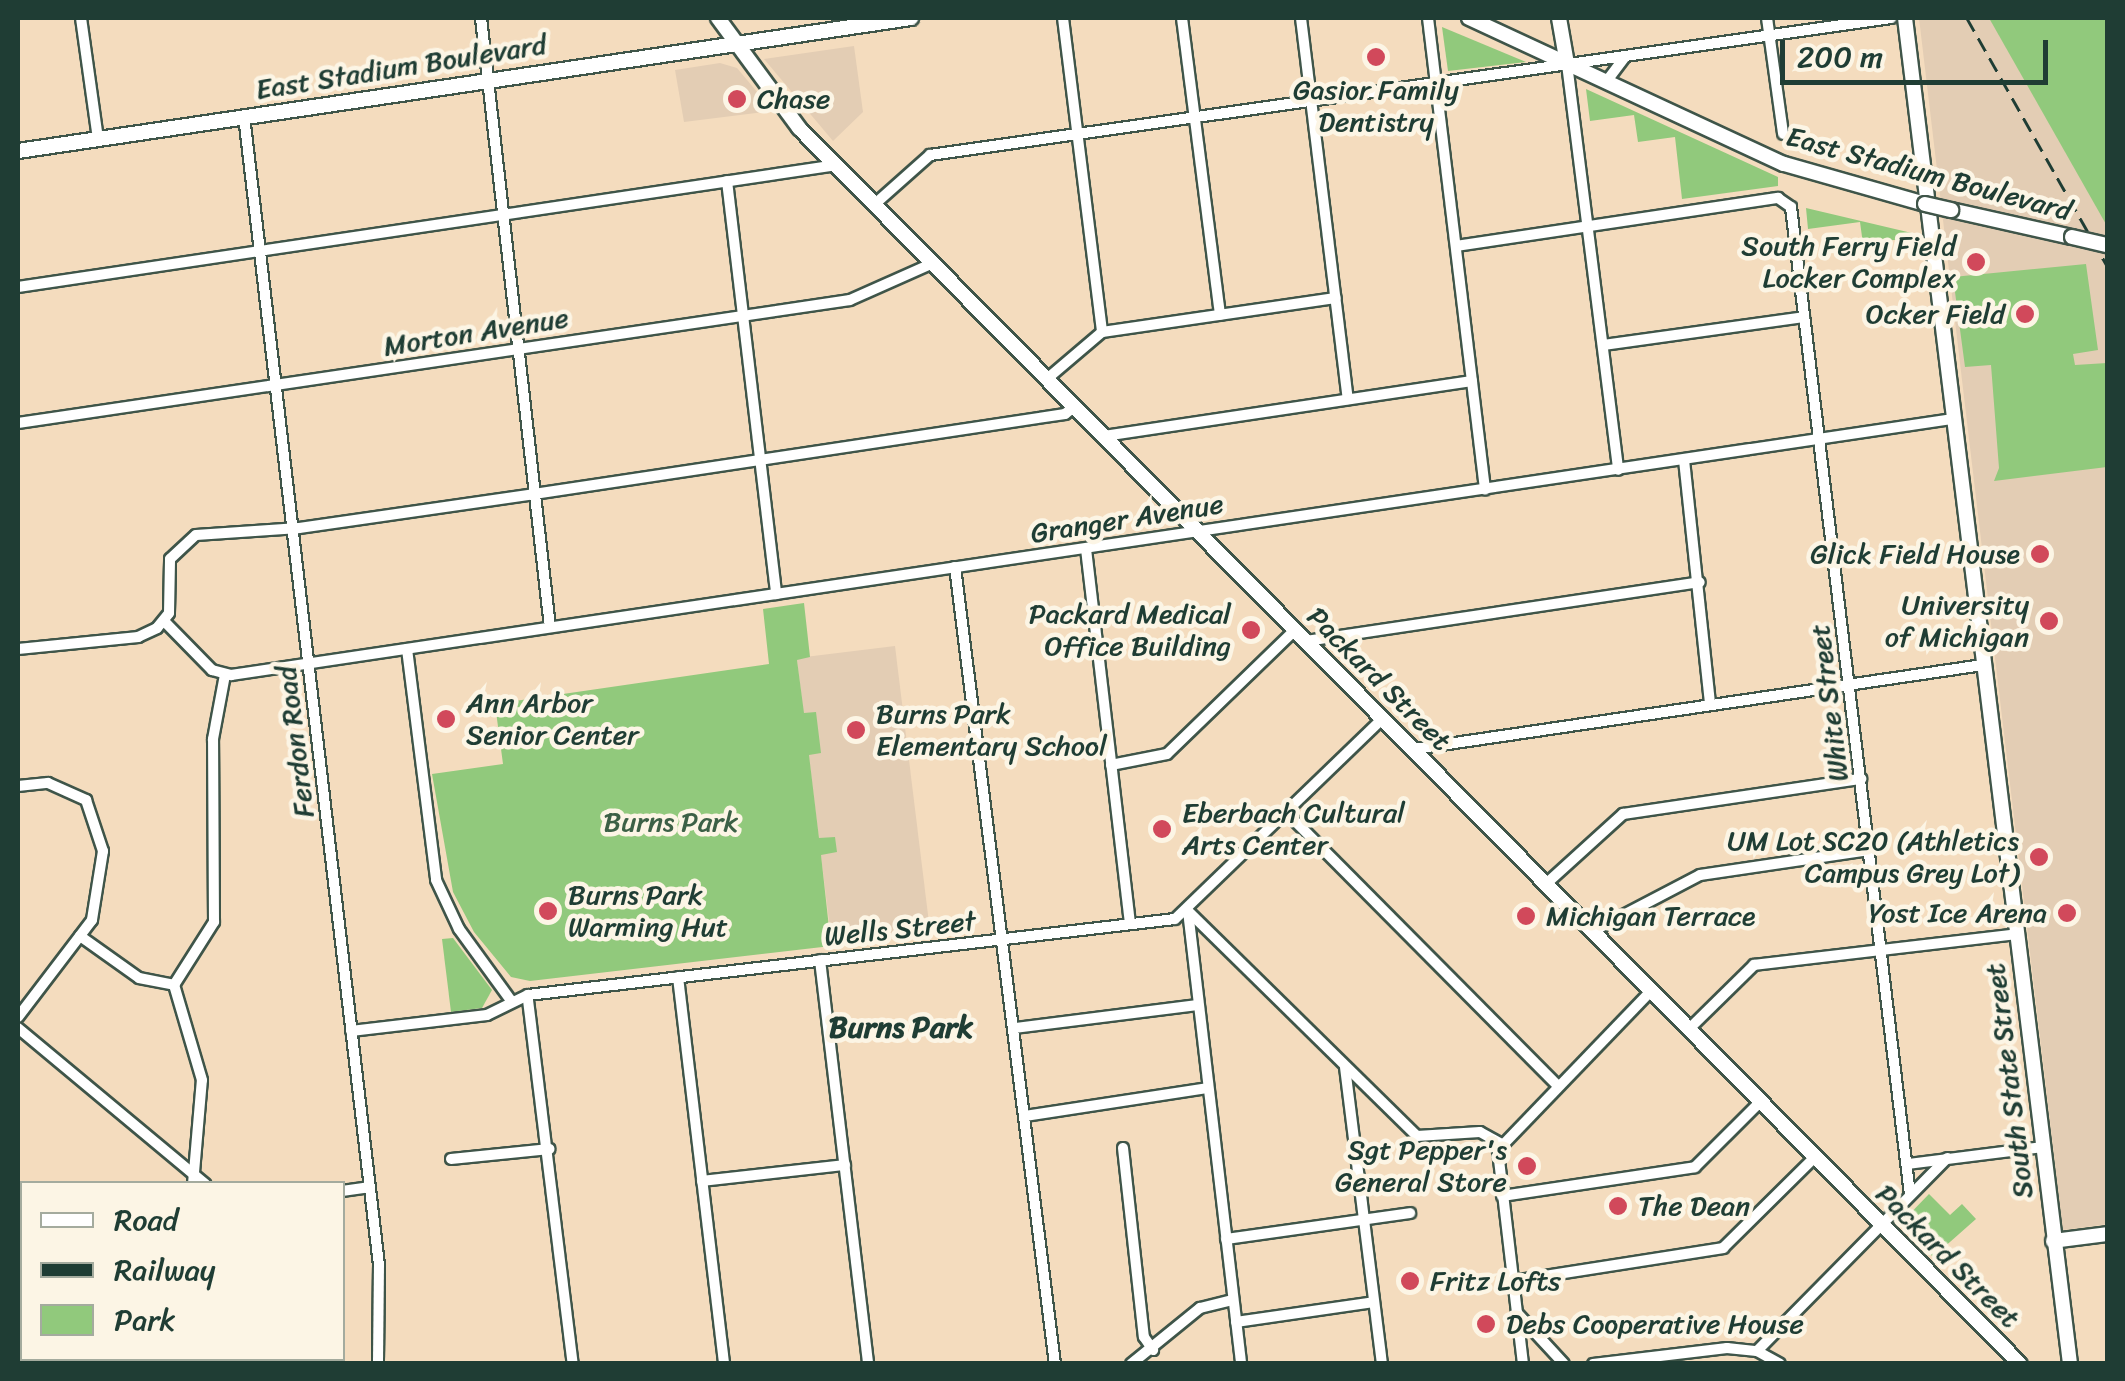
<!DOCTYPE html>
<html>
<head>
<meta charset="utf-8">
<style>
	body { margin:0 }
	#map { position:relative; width:2125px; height:1381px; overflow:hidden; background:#f4dcbe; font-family:Sriracha,sans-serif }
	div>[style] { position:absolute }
	.built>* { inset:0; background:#e3cdb4; transform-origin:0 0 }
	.green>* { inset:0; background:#91c97c }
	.roads { filter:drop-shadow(2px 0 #3f5549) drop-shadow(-2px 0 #3f5549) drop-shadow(0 2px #3f5549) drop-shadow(0 -2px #3f5549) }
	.street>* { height:10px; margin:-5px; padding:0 5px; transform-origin:5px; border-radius:5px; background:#fff }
	.secondary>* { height:14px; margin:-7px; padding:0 7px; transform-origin:7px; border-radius:7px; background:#fff }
	.primary>* { height:15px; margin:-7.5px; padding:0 7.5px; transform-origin:7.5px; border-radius:7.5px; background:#fff }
	.rail>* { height:2.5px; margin-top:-1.25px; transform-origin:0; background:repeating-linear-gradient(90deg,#1f3d34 0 15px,transparent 0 23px) }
	.bridges { filter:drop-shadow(2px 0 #3f5549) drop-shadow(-2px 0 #3f5549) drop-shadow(0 2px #3f5549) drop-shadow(0 -2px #3f5549) }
	.secondary-bridge>* { height:14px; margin:-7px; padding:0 7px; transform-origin:7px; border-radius:7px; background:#fff }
	.dots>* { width:28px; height:28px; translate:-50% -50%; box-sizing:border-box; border:5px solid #fcf5e5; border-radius:50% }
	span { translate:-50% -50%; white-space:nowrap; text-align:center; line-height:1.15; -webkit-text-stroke:9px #fcf5e5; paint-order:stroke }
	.street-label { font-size:28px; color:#1f3d34 }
	.poi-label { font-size:28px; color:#1f3d34 }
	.left { translate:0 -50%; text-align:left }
	.right { translate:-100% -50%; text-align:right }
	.park-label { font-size:28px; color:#3c6046 }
	.neighbourhood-label { font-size:30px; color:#1f3d34; font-weight:700 }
	.frame { position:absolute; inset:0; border:20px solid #1f3d34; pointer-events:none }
	.legend { position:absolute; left:20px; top:1181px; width:325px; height:180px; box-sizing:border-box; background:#fcf5e5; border:2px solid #a4ab9e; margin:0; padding:12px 18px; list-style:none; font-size:30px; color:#1f3d34 }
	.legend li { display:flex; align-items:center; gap:20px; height:50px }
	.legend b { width:50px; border:2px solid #a4ab9e }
	.scale { position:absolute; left:1780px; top:40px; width:268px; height:45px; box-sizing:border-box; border:5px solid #1f3d34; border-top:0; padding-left:12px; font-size:30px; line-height:35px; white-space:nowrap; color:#1f3d34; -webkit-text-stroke:8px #fcf5e5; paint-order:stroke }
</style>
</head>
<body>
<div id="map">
	<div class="built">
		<div style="clip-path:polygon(1919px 18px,2107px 18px,2108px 1224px,2063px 1230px)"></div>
		<div style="clip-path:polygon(854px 46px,863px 112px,833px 141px,764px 59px)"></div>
		<div style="clip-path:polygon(720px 63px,737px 68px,773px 111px,684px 122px,675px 70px)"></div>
		<div style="left:895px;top:646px;width:289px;height:99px;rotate:83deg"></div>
	</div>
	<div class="green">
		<div style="clip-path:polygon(1989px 18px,2107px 18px,2107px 226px)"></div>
		<div style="clip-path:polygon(1442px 27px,1526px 62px,1448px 71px)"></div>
		<div style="clip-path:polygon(1586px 89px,1778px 177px,1778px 186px,1682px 199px,1675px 137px,1638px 142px,1634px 115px,1590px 121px)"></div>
		<div style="clip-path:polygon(1806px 208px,1916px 234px,1917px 237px,1863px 244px,1860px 222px,1808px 229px)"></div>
		<div style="clip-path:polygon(2086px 264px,2098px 350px,2073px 354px,2075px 365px,2107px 363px,2107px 467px,1994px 481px,1999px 468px,1991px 365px,1965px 367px,1953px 277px)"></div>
		<div style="clip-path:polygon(804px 603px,810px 657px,797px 660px,804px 713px,816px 712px,821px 753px,809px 755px,819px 838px,835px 837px,837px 852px,821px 855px,831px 946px,530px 981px,511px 977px,474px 932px,453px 892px,432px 774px,503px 764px,495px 704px,769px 664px,763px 609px)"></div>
		<div style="clip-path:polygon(453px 938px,492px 990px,482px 1008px,451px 1012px,442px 939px)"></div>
		<div style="clip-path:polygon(1929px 1194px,1950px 1215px,1962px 1204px,1976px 1219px,1933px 1257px,1900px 1224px)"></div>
	</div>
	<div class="roads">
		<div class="street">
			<div style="left:81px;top:18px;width:122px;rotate:82deg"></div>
			<div style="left:481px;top:18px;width:613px;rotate:83.54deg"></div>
			<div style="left:1063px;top:18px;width:316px;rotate:82.9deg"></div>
			<div style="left:1182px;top:18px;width:299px;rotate:82.7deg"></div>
			<div style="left:1301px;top:18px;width:384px;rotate:83deg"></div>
			<div style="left:1428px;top:18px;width:475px;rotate:83.1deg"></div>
			<div style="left:1767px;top:18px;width:117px;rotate:82.1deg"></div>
			<div style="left:1567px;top:64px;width:409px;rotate:82.8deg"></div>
			<div style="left:1606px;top:82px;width:31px;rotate:-53deg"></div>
			<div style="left:244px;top:116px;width:1157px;rotate:83.3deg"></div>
			<div style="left:379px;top:1265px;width:99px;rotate:90.6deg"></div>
			<div style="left:727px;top:181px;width:416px;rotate:83.2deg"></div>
			<div style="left:875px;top:204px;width:74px;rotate:-41.7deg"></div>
			<div style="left:930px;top:155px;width:971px;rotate:-8.11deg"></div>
			<div style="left:1456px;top:246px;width:326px;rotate:-8.5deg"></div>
			<div style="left:1778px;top:198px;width:16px;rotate:35deg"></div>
			<div style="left:1791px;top:207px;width:994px;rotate:83.13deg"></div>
			<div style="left:18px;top:287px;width:828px;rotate:-8.47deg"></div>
			<div style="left:1603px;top:345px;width:203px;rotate:-7.9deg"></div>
			<div style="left:1048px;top:378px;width:71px;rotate:-40.4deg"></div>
			<div style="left:1102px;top:332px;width:236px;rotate:-8.3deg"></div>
			<div style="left:18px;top:423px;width:841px;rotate:-8.41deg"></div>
			<div style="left:850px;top:300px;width:91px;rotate:-24deg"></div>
			<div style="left:1104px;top:436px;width:372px;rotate:-8.5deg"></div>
			<div style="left:1684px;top:460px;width:245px;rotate:83.9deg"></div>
			<div style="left:1086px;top:549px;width:377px;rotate:83.3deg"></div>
			<div style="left:955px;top:567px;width:803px;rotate:82.85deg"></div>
			<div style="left:164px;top:621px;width:69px;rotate:45.6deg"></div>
			<div style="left:212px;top:670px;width:20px;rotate:15deg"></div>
			<div style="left:231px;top:675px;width:1741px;rotate:-8.46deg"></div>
			<div style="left:1306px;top:641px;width:398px;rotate:-8.5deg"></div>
			<div style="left:18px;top:649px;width:121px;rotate:-5.7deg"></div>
			<div style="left:138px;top:637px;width:21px;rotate:-25deg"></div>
			<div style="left:157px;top:628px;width:19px;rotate:-51deg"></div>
			<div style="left:169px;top:613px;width:54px;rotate:-88.9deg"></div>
			<div style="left:170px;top:559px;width:35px;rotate:-43deg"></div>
			<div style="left:196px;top:535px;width:103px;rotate:-3.9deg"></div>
			<div style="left:299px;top:528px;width:237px;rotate:-8.2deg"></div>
			<div style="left:534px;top:494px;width:537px;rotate:-8.57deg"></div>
			<div style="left:1065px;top:414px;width:13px;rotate:-39deg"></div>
			<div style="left:407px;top:649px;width:233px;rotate:82.8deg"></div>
			<div style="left:436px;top:880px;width:54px;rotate:64.9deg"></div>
			<div style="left:459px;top:929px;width:90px;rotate:54deg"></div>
			<div style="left:1414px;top:749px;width:575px;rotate:-8.4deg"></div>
			<div style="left:1111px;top:765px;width:57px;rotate:-11.1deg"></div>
			<div style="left:1167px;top:754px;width:178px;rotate:-44.1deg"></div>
			<div style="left:18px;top:786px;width:30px;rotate:-6deg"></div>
			<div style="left:48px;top:783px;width:42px;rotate:24.1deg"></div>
			<div style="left:86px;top:800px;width:54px;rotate:71.6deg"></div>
			<div style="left:103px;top:851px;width:70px;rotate:99.1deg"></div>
			<div style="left:92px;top:920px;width:122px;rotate:127.3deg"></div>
			<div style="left:1286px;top:812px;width:385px;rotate:45.2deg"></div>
			<div style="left:1547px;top:883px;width:103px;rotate:-42.2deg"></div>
			<div style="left:1623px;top:814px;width:241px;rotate:-8.4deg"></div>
			<div style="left:1188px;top:911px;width:456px;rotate:83.3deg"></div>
			<div style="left:1188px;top:911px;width:321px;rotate:44.5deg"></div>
			<div style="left:1417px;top:1136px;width:63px;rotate:-3.6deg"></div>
			<div style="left:1480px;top:1132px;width:25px;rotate:29deg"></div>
			<div style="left:1593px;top:931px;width:121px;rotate:-27.6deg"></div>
			<div style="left:1700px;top:875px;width:171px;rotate:-8.4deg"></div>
			<div style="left:80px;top:936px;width:72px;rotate:35.4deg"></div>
			<div style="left:139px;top:978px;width:36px;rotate:11deg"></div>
			<div style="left:820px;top:960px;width:407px;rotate:83.2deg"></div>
			<div style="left:678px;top:977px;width:390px;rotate:83.2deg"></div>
			<div style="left:528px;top:1000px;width:367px;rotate:83deg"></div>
			<div style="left:18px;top:1028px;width:244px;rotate:39.8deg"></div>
			<div style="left:1015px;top:1028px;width:183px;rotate:-7.2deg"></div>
			<div style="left:1690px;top:1028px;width:90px;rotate:-44.5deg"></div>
			<div style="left:1754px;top:965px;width:264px;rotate:-6.7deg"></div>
			<div style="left:351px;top:1031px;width:137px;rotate:-6.7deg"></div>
			<div style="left:487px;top:1015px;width:46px;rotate:-26deg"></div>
			<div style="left:528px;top:995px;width:651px;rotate:-6.7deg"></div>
			<div style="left:1175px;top:919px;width:289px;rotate:-44deg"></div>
			<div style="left:1345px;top:1067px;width:299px;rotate:82.9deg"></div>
			<div style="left:1025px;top:1116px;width:184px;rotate:-8.7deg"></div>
			<div style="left:1123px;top:1148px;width:190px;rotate:83.7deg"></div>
			<div style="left:1144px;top:1337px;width:16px;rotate:55deg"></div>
			<div style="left:451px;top:1159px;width:99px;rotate:-5.8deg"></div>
			<div style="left:1908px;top:1164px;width:135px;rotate:-7.2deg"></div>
			<div style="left:702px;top:1181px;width:144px;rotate:-6.4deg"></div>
			<div style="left:193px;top:1184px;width:104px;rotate:-85.1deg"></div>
			<div style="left:202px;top:1080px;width:99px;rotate:-106.4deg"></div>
			<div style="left:174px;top:985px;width:75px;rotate:-57.6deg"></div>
			<div style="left:214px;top:922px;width:183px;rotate:-90.3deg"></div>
			<div style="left:213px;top:739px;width:65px;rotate:-79.4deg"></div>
			<div style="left:342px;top:1191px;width:27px;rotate:-8deg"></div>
			<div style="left:1502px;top:1196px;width:195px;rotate:-8.5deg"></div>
			<div style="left:1695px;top:1167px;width:93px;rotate:-45deg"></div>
			<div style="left:1226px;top:1239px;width:186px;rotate:-8deg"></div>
			<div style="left:1513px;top:1281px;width:213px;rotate:-8.9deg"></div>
			<div style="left:1723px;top:1248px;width:129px;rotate:-44.7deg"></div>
			<div style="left:1517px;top:1313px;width:69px;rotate:47.3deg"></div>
			<div style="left:1236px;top:1322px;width:139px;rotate:-8.2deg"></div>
			<div style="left:1757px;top:1351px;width:271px;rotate:-45.4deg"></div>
			<div style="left:116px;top:1364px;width:8px;rotate:-50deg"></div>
			<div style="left:1131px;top:1364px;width:89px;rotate:-39.1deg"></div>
			<div style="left:1200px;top:1308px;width:34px;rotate:-14deg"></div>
			<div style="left:1523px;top:1364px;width:215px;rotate:-96.7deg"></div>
			<div style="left:1498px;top:1150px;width:221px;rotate:-46.1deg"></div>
			<div style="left:1593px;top:1364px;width:135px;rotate:-6.8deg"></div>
			<div style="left:1727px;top:1348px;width:30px;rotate:6deg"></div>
			<div style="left:1757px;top:1351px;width:26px;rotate:29deg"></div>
		</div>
		<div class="secondary">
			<div style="left:718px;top:18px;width:137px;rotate:53.6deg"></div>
			<div style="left:799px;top:128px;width:1737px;rotate:45.35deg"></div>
			<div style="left:1469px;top:18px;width:347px;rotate:24.9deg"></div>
			<div style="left:1784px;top:164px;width:147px;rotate:15.8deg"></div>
			<div style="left:1559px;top:18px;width:47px;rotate:80.1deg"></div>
			<div style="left:1905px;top:18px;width:1356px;rotate:83.01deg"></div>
			<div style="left:18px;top:151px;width:903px;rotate:-8.47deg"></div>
			<div style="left:1951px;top:210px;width:124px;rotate:12.6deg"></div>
			<div style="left:2053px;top:1241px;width:55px;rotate:-7.3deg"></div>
		</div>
		<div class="primary">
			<div style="left:18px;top:1190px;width:6px;rotate:45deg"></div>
			<div style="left:212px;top:1358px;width:8px;rotate:45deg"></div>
		</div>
	</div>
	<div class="rail">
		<div style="left:1967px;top:18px;width:286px;rotate:60.5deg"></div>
	</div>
	<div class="bridges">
		<div class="secondary-bridge">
			<div style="left:1925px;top:204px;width:27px;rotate:13deg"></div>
			<div style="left:2072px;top:237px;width:37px;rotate:13deg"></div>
		</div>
	</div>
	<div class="dots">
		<div style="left:1376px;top:57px;background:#d1495b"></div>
		<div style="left:737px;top:99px;background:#d1495b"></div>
		<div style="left:1976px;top:262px;background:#d1495b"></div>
		<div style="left:2025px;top:314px;background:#d1495b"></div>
		<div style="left:2040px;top:554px;background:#d1495b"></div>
		<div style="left:2049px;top:621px;background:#d1495b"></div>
		<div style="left:1251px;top:630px;background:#d1495b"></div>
		<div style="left:446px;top:719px;background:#d1495b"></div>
		<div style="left:856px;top:730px;background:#d1495b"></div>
		<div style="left:1162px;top:829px;background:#d1495b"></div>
		<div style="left:2039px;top:857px;background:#d1495b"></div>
		<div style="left:548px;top:911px;background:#d1495b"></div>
		<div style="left:2067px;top:913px;background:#d1495b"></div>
		<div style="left:1526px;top:916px;background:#d1495b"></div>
		<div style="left:1527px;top:1166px;background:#d1495b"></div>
		<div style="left:1618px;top:1206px;background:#d1495b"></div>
		<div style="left:1410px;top:1281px;background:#d1495b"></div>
		<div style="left:1486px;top:1324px;background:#d1495b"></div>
	</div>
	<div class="street-label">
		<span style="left:401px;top:67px;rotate:-9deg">East Stadium Boulevard</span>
		<span style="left:1929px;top:174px;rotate:15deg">East Stadium Boulevard</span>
		<span style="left:476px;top:332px;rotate:-9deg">Morton Avenue</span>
		<span style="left:1127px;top:519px;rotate:-9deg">Granger Avenue</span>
		<span style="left:1379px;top:679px;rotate:45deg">Packard Street</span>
		<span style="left:1829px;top:703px;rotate:-97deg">White Street</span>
		<span style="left:295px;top:742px;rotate:-97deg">Ferdon Road</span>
		<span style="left:900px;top:929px;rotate:-6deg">Wells Street</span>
		<span style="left:2009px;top:1081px;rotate:-97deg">South State Street</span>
		<span style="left:1948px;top:1256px;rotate:45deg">Packard Street</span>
	</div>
	<div class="poi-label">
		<span style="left:1376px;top:106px">Gasior Family<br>Dentistry</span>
		<span class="left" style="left:757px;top:99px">Chase</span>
		<span class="right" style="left:1956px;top:262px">South Ferry Field<br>Locker Complex</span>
		<span class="right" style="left:2005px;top:314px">Ocker Field</span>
		<span class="right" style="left:2020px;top:554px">Glick Field House</span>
		<span class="right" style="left:2029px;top:621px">University<br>of Michigan</span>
		<span class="right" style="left:1231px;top:630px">Packard Medical<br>Office Building</span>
		<span class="left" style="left:466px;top:719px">Ann Arbor<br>Senior Center</span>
		<span class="left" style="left:876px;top:730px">Burns Park<br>Elementary School</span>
		<span class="left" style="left:1182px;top:829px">Eberbach Cultural<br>Arts Center</span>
		<span class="right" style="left:2019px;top:857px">UM Lot SC20 (Athletics<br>Campus Grey Lot)</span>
		<span class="left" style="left:568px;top:911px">Burns Park<br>Warming Hut</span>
		<span class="right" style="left:2047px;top:913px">Yost Ice Arena</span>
		<span class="left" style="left:1546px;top:916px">Michigan Terrace</span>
		<span class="right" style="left:1507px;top:1166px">Sgt Pepper's<br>General Store</span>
		<span class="left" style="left:1638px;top:1206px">The Dean</span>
		<span class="left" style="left:1430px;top:1281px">Fritz Lofts</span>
		<span class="left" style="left:1506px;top:1324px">Debs Cooperative House</span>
	</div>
	<div class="park-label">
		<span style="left:671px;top:822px">Burns Park</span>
	</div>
	<div class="neighbourhood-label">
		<span style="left:901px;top:1027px">Burns Park</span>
	</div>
	<div class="frame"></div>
	<ul class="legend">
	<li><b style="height:12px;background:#fff"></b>Road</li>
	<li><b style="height:12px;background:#1f3d34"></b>Railway</li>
	<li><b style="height:28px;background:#91c97c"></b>Park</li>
	</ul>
	<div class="scale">200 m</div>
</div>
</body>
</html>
